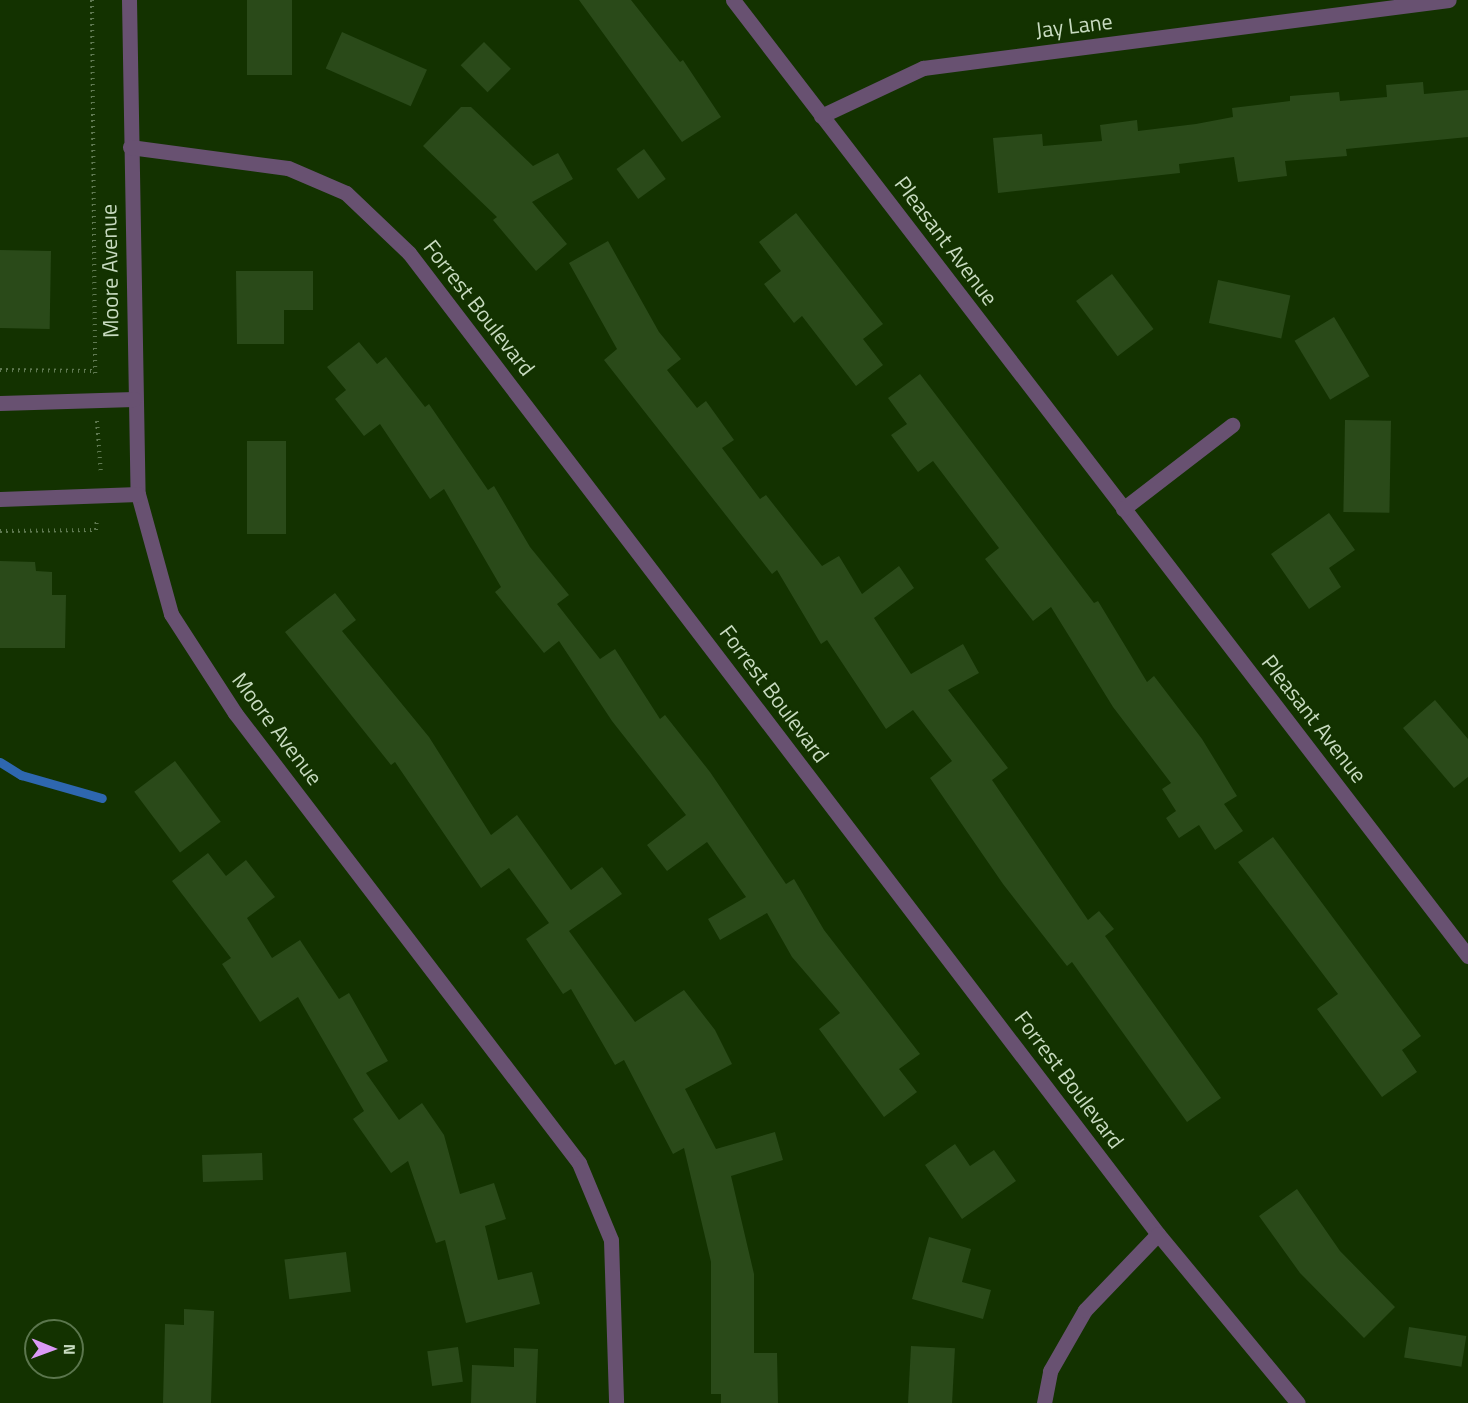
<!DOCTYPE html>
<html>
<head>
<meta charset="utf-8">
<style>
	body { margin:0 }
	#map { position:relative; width:1468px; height:1403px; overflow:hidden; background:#133200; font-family:"Titillium Web",sans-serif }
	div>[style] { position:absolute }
	.stream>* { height:9px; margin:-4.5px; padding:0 4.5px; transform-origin:4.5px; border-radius:4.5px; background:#2e67af }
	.building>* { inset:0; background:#2a4a19; transform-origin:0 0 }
	.path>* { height:4px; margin-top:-2px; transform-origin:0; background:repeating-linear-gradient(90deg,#5f7951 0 1.5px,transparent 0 6px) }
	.minor>* { height:15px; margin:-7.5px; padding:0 7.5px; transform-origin:7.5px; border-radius:7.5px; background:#685171 }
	span { translate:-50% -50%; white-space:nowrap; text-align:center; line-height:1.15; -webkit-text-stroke:4.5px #133200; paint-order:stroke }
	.street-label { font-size:22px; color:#c8dbc0 }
	.north { position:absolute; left:24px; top:1319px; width:60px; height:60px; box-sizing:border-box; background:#133200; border:2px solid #5b764d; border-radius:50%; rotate:91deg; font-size:16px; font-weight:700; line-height:24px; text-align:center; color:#c8dbc0 }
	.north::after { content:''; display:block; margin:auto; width:21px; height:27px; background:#db99f5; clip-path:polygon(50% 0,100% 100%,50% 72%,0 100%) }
</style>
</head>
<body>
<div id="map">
	<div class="stream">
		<div style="left:0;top:762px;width:25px;rotate:32deg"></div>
		<div style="left:21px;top:775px;width:84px;rotate:15.9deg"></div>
	</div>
	<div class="building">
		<div style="left:247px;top:0;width:45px;height:75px"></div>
		<div style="clip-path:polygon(579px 0,631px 0,680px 62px,683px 60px,721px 117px,682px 142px)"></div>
		<div style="left:342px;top:32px;width:93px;height:40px;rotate:24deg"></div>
		<div style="left:484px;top:42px;width:38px;height:33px;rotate:45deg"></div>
		<div style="clip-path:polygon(1423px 82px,1424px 94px,1468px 90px,1468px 137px,1346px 149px,1347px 156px,1285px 161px,1287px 176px,1238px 182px,1234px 157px,1179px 164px,1180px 173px,998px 193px,993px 138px,1042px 134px,1043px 146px,1102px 141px,1100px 125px,1137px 120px,1138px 131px,1196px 124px,1233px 117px,1232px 108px,1290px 101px,1290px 96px,1339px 92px,1340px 101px,1387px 97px,1386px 85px)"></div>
		<div style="clip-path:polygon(461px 107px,471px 107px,533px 166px,558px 153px,573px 179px,532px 202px,567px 244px,536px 271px,493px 220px,497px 217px,423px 146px)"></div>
		<div style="left:644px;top:149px;width:37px;height:34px;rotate:54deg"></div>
		<div style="clip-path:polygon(796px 213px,883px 324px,863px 339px,883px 365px,856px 386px,802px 316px,794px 323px,764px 284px,781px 271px,759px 242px)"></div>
		<div style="clip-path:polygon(608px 241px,659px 332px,681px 359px,667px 370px,697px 408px,706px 401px,734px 440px,722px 448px,760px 499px,766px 495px,822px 566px,839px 556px,862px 594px,899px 566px,914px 588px,874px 618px,911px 674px,963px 644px,979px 673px,948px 690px,1008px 768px,992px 780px,1088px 920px,1099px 911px,1114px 929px,1105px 936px,1221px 1098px,1187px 1122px,1072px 962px,1067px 966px,1003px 884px,930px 778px,952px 761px,913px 710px,886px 729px,827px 640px,821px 644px,777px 570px,772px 574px,604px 360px,617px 349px,569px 263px)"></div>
		<div style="left:0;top:250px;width:51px;height:78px;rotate:1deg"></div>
		<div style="clip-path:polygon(236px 271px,313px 271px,313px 310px,284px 310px,284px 344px,237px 344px)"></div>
		<div style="left:1112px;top:274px;width:69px;height:45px;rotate:53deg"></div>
		<div style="left:1218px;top:280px;width:74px;height:44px;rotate:12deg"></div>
		<div style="left:1334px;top:317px;width:69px;height:46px;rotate:59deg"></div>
		<div style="clip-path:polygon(359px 342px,377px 364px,386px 357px,425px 407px,429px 404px,488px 490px,494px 486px,530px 547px,569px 595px,557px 604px,600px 659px,615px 649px,660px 719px,665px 715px,710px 772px,786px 884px,794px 879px,824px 930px,920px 1054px,899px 1069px,917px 1092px,884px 1117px,819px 1029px,840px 1013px,792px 957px,767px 913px,720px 940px,708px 919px,746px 897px,707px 842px,667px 871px,647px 845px,686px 815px,612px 721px,559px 641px,544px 653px,495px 592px,501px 587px,444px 489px,430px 499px,380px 424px,364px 436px,335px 399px,346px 390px,327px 367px)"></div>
		<div style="clip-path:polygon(920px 374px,1094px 603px,1098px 601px,1147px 682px,1154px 676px,1202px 739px,1237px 796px,1224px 804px,1243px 831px,1215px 850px,1199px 825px,1179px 838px,1166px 818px,1176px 811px,1162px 789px,1171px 783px,1113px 707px,1051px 607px,1033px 621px,985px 559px,999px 548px,933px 461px,918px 472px,891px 435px,907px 424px,888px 398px)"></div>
		<div style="left:1345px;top:420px;width:46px;height:92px;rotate:1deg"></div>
		<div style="left:247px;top:441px;width:39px;height:93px"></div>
		<div style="clip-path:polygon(1329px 513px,1355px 550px,1329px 568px,1341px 587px,1309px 609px,1271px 554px)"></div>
		<div style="clip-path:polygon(0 561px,35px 562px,36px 571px,52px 572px,52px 595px,66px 595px,65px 648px,0 648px)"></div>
		<div style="clip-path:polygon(335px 593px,356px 620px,342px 631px,429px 737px,491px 835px,517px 815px,571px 890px,602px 867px,622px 894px,569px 931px,635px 1022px,684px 990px,715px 1030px,732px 1064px,685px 1089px,716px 1149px,775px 1132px,783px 1160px,731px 1176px,754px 1274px,754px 1353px,777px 1353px,778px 1403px,721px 1403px,721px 1394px,711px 1394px,711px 1262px,684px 1148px,673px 1154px,624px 1060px,615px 1065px,571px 989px,563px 994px,526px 939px,549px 923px,509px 868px,481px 888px,395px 762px,391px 765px,285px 632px)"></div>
		<div style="clip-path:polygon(1435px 700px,1468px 739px,1468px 777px,1454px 788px,1403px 728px)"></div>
		<div style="left:175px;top:761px;width:76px;height:51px;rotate:53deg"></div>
		<div style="clip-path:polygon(1273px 837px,1421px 1036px,1402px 1050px,1417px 1072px,1382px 1097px,1317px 1009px,1338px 994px,1238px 862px)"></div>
		<div style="clip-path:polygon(208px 853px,226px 876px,246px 860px,275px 897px,247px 918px,272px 958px,300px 940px,339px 999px,349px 993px,388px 1061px,366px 1073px,399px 1120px,422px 1103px,444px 1135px,460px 1194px,494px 1183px,506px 1219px,485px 1226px,498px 1280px,532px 1272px,540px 1304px,466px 1323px,445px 1240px,436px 1243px,408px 1161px,391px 1173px,353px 1119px,364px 1111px,298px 997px,260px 1022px,222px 964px,231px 958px,172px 881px)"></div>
		<div style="clip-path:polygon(955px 1144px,970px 1166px,994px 1150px,1016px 1181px,962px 1219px,925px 1165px)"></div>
		<div style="left:262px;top:1153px;width:27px;height:60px;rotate:88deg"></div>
		<div style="clip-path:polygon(1297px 1189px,1340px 1251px,1395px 1307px,1364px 1338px,1300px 1273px,1259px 1216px)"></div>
		<div style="clip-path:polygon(929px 1237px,971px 1249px,962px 1282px,991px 1290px,983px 1319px,912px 1299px)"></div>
		<div style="left:346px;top:1252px;width:40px;height:62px;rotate:83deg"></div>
		<div style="clip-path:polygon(184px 1309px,214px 1311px,211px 1403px,163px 1403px,165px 1324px,184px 1325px)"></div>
		<div style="left:1409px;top:1327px;width:58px;height:31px;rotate:9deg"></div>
		<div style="left:911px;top:1346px;width:44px;height:57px;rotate:3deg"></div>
		<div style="left:458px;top:1347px;width:35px;height:31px;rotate:82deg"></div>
		<div style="clip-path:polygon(514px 1348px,538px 1349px,536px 1403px,471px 1403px,472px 1365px,514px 1367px)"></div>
	</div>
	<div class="path">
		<div style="left:92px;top:0;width:377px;rotate:89.5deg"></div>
		<div style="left:0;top:370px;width:95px;rotate:0.6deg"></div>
		<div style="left:97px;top:421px;width:52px;rotate:85.6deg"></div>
		<div style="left:0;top:531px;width:96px;rotate:-0.6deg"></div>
		<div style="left:96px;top:530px;width:11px;rotate:-85deg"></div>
	</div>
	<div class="minor">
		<div style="left:129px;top:0;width:494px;rotate:89deg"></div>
		<div style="left:138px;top:494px;width:124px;rotate:74.6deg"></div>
		<div style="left:171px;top:614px;width:118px;rotate:57.1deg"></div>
		<div style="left:235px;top:713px;width:566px;rotate:52.6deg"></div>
		<div style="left:579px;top:1163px;width:83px;rotate:67.4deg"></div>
		<div style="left:611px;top:1240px;width:163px;rotate:88.2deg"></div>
		<div style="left:733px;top:0;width:1206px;rotate:52.45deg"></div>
		<div style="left:821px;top:116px;width:113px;rotate:-25.2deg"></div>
		<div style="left:923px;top:68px;width:530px;rotate:-7.37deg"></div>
		<div style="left:130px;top:147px;width:159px;rotate:7.6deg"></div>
		<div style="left:288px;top:168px;width:63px;rotate:23.3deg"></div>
		<div style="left:346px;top:193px;width:87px;rotate:43.6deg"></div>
		<div style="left:409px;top:253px;width:1234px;rotate:52.64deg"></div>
		<div style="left:1158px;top:1234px;width:219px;rotate:50.4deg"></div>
		<div style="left:0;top:403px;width:134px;rotate:-1.7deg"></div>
		<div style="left:0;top:499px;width:138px;rotate:-2.1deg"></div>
		<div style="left:1123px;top:509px;width:138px;rotate:-37.6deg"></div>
		<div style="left:1044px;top:1403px;width:33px;rotate:-79deg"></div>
		<div style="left:1050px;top:1371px;width:70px;rotate:-60.2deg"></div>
		<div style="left:1085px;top:1310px;width:105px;rotate:-46.2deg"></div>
	</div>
	<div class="street-label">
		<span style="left:1074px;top:26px;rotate:-7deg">Jay Lane</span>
		<span style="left:946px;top:241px;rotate:53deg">Pleasant Avenue</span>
		<span style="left:110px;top:271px;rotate:-91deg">Moore Avenue</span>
		<span style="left:479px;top:308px;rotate:52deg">Forrest Boulevard</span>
		<span style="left:774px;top:694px;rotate:53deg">Forrest Boulevard</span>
		<span style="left:1314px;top:719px;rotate:52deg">Pleasant Avenue</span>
		<span style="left:277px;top:729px;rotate:53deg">Moore Avenue</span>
		<span style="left:1069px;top:1080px;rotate:53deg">Forrest Boulevard</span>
	</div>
	<div class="north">N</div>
</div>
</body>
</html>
